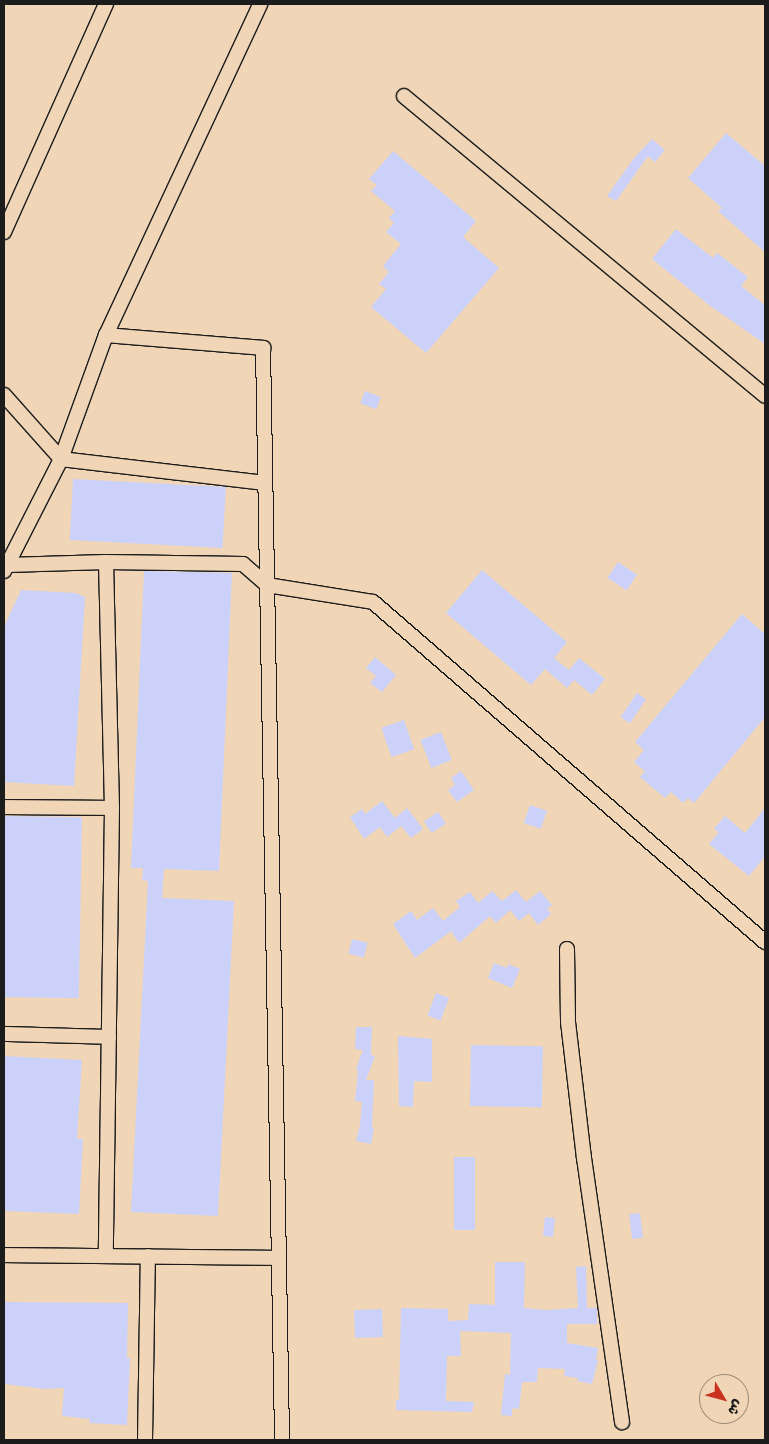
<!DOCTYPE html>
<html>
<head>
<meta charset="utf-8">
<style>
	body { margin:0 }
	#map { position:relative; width:769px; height:1444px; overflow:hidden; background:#f0d6b7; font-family:Mynerve,"Playpen Sans Arabic",sans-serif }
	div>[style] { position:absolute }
	.building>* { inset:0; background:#cbd1f9; transform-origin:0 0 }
	.roads { filter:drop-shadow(1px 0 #1c1c1c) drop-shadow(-1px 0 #1c1c1c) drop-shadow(0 1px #1c1c1c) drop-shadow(0 -1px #1c1c1c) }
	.street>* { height:14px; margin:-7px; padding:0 7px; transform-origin:7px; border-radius:7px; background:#f0d6b7 }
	span { translate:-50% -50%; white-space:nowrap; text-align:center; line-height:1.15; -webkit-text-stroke:4px #f0d6b7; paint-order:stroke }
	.frame { position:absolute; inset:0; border:5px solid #1c1c1c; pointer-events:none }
	.north { position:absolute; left:699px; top:1374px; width:50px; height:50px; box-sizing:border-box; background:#f0d6b7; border:1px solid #9b8c79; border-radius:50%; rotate:127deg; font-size:14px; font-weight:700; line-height:20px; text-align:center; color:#1c1c1c }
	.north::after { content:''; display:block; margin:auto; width:18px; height:22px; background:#c8321e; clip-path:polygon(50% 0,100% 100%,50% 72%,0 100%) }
</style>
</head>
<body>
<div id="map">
	<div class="building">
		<div style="clip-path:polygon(726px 133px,765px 166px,765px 252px,718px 211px,722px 208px,688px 178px)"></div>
		<div style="clip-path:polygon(652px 139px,665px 150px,655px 162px,648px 156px,616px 201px,607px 196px,634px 158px)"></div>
		<div style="clip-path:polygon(393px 151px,476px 221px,463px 237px,499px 268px,426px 353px,371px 307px,386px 289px,379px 284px,389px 272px,383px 266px,401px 244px,386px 232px,394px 223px,389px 218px,395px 211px,371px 191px,377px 185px,369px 179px)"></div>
		<div style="clip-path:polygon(676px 229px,713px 258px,717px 253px,748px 277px,741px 286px,765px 305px,765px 344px,709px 305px,652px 259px)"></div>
		<div style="left:365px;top:391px;width:17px;height:13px;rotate:21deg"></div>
		<div style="left:73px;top:479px;width:153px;height:61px;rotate:3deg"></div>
		<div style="left:618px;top:562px;width:23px;height:19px;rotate:34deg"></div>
		<div style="clip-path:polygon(482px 570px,567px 642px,554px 658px,569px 670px,579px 658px,605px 679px,592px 695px,574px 680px,567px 688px,545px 669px,531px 685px,446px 613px)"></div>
		<div style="clip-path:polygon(144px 571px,232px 573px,219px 871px,164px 869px,162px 898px,234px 901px,218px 1216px,131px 1212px,148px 881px,142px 880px,143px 868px,131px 868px)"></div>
		<div style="clip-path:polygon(21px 590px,76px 593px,85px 597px,74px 786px,4px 782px,4px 627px)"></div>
		<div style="clip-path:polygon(742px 614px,765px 634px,765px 717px,694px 803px,688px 798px,683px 803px,671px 792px,665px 798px,640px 777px,645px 771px,634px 762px,644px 750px,635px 742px)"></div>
		<div style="clip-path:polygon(375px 657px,396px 675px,382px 692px,370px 683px,376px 676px,366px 668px)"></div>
		<div style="left:637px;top:693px;width:11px;height:29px;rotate:34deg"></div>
		<div style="left:404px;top:720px;width:31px;height:24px;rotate:71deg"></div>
		<div style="left:441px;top:732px;width:30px;height:22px;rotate:69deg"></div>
		<div style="clip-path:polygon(461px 771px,474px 790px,457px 802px,448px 790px,455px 785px,451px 778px)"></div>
		<div style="clip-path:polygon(382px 801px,395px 818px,407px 808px,423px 829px,411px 838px,401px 826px,387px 837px,380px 827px,364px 839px,350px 817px,362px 809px,365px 814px)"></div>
		<div style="left:530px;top:805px;width:18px;height:19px;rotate:19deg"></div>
		<div style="clip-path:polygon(765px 808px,765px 856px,749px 876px,709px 844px,719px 832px,714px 829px,725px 816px,745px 833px)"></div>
		<div style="left:438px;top:812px;width:14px;height:17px;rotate:56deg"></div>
		<div style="left:4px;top:816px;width:78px;height:181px;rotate:1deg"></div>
		<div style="clip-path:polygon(516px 890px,526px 902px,540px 891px,552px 905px,547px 909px,551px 914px,538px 925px,529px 913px,519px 921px,510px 910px,496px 923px,490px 916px,459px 943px,451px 931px,415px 958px,393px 924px,411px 911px,417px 920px,433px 908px,443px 921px,460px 907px,456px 901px,470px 892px,478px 903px,492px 891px,502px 901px)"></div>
		<div style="left:352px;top:939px;width:16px;height:15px;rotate:14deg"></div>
		<div style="clip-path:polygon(494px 963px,507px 968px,508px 964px,520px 969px,512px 988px,488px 978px)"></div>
		<div style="left:436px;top:993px;width:14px;height:24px;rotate:21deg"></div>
		<div style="clip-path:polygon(356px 1027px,372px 1027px,371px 1055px,375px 1056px,366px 1080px,374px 1080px,372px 1127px,374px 1128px,371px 1144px,356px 1141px,360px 1125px,362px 1102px,355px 1101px,358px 1070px,356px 1069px,363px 1050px,355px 1049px)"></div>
		<div style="clip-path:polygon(398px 1036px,432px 1039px,432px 1082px,414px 1081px,413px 1107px,399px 1106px)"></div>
		<div style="left:471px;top:1045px;width:72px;height:61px;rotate:1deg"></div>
		<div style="clip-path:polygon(4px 1056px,82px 1060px,77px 1139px,83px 1139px,79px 1214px,4px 1211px)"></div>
		<div style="left:454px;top:1157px;width:21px;height:73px"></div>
		<div style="left:640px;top:1213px;width:25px;height:11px;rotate:83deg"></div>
		<div style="left:545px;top:1217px;width:10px;height:19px;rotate:6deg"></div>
		<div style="clip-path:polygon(495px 1262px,525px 1262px,524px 1308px,545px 1310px,578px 1308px,576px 1267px,586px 1266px,587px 1308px,597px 1308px,597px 1324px,567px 1324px,567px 1343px,598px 1348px,596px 1360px,598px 1360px,592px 1384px,577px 1381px,578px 1378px,564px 1376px,565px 1369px,538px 1368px,537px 1382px,522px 1382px,519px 1409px,512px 1408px,512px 1416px,501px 1415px,505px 1374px,510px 1375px,511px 1333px,460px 1331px,461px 1356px,447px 1356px,446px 1401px,474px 1402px,472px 1412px,396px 1410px,396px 1400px,399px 1400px,401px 1308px,448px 1309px,448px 1321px,468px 1320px,469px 1304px,495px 1305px)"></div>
		<div style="clip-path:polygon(4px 1302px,128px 1303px,127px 1358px,130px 1358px,127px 1425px,89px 1423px,90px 1419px,62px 1416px,64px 1388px,45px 1389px,4px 1384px)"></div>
		<div style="left:382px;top:1309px;width:28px;height:28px;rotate:88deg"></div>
	</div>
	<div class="roads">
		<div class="street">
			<div style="left:404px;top:96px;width:469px;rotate:39.7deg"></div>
			<div style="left:4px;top:232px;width:250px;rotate:-65.9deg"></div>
			<div style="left:106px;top:335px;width:158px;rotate:4.7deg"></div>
			<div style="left:263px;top:348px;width:1092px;rotate:89deg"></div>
			<div style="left:4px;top:395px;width:86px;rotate:48.3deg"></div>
			<div style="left:61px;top:459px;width:205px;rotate:6.7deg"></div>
			<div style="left:106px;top:562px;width:137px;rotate:0.8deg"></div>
			<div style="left:243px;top:564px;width:32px;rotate:41deg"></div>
			<div style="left:267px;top:585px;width:107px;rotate:9.1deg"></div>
			<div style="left:373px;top:602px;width:519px;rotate:40.94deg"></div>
			<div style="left:7px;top:565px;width:99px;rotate:-1.7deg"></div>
			<div style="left:106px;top:562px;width:246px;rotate:88.6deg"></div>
			<div style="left:112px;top:808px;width:447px;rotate:90.8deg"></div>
			<div style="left:4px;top:571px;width:126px;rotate:-63deg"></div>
			<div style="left:61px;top:459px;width:132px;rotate:-70.1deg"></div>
			<div style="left:106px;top:335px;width:365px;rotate:-65deg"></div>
			<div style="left:4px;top:807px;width:108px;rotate:0.5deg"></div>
			<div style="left:567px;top:949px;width:73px;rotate:89.2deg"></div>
			<div style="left:568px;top:1022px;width:137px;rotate:83.3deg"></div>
			<div style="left:584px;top:1158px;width:267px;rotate:81.8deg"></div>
			<div style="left:4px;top:1034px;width:105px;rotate:1.6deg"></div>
			<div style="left:4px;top:1255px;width:275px;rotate:0.6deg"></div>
			<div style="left:145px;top:1440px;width:184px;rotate:-89.1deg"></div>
		</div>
	</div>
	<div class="frame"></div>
	<div class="north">ش</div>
</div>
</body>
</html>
